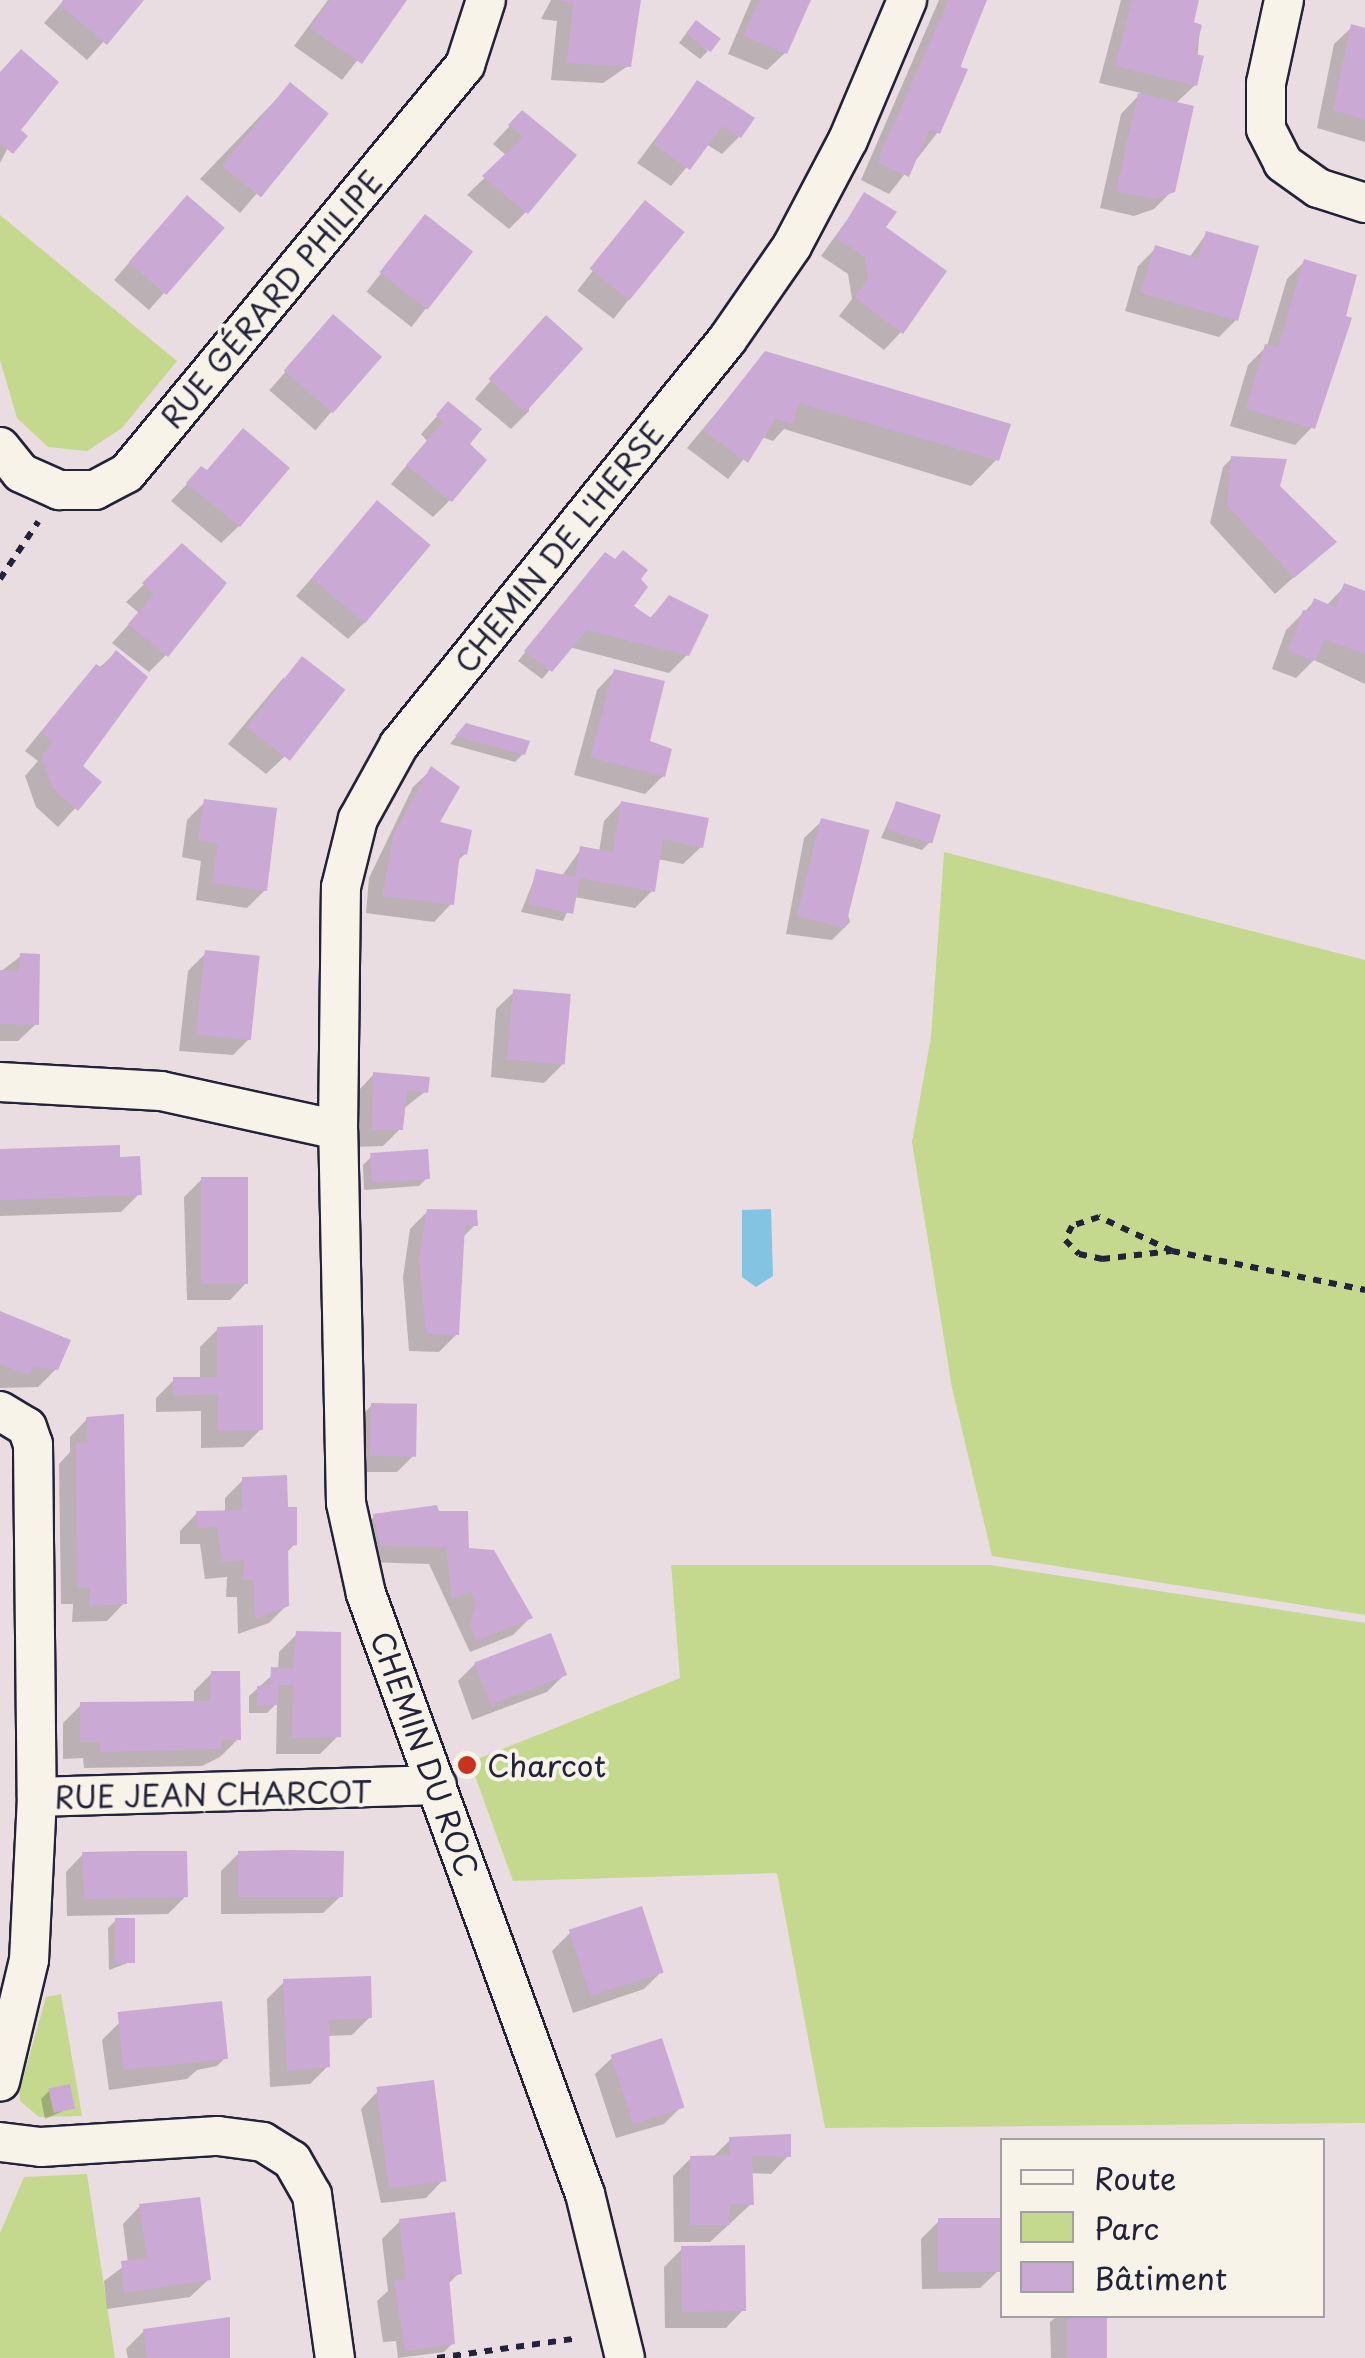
<!DOCTYPE html>
<html>
<head>
<meta charset="utf-8">
<style>
	body { margin:0 }
	#map { position:relative; width:1365px; height:2358px; overflow:hidden; background:#eadde2; font-family:"Playpen Sans",sans-serif }
	div>[style] { position:absolute }
	.green>* { inset:0; background:#c4d98e }
	.water>* { inset:0; background:#83c4e3 }
	.shadow>* { inset:0; background:#0003; transform-origin:0 0 }
	.building>* { inset:0; background:#caaad5; transform-origin:0 0 }
	.path>* { height:6px; margin-top:-3px; transform-origin:0; background:repeating-linear-gradient(90deg,#22223b 0 8px,transparent 0 16px) }
	.roads { filter:drop-shadow(2px 0 #22223b) drop-shadow(-2px 0 #22223b) drop-shadow(0 2px #22223b) drop-shadow(0 -2px #22223b) }
	.street>* { height:38px; margin:-19px; padding:0 19px; transform-origin:19px; border-radius:19px; background:#f7f3e8 }
	.dots>* { width:28px; height:28px; translate:-50% -50%; box-sizing:border-box; border:5px solid #f7f3e8; border-radius:50% }
	span { translate:-50% -50%; white-space:nowrap; text-align:center; line-height:1.15; -webkit-text-stroke:8px #f7f3e8; paint-order:stroke }
	.street-label { font-size:30px; color:#22223b }
	.poi-label { font-size:30px; color:#22223b }
	.left { translate:0 -50%; text-align:left }
	.legend { position:absolute; left:1000px; top:2138px; width:325px; height:180px; box-sizing:border-box; background:#f7f3e8; border:2px solid #a29fa3; margin:0; padding:12px 18px; list-style:none; font-size:30px; color:#22223b }
	.legend li { display:flex; align-items:center; gap:20px; height:50px }
	.legend b { width:50px; border:2px solid #a29fa3 }
</style>
</head>
<body>
<div id="map">
	<div class="green">
		<div style="clip-path:polygon(0 215px,177px 361px,122px 428px,87px 451px,48px 447px,17px 418px,0 360px)"></div>
		<div style="clip-path:polygon(944px 852px,1365px 960px,1365px 1615px,992px 1556px,952px 1388px,912px 1142px,931px 1037px)"></div>
		<div style="clip-path:polygon(671px 1565px,991px 1565px,1365px 1623px,1365px 2123px,825px 2128px,777px 1873px,513px 1881px,470px 1762px,680px 1678px)"></div>
		<div style="clip-path:polygon(61px 1994px,82px 2116px,39px 2117px,20px 2101px,20px 2089px,46px 1997px)"></div>
		<div style="clip-path:polygon(87px 2174px,115px 2358px,0 2358px,0 2233px,24px 2177px)"></div>
	</div>
	<div class="water">
		<div style="clip-path:polygon(771px 1209px,773px 1276px,756px 1287px,742px 1277px,742px 1210px)"></div>
	</div>
	<div class="shadow">
		<div style="clip-path:polygon(64px 0,141px 0,87px 60px,44px 23px)"></div>
		<div style="clip-path:polygon(328px 0,404px 0,342px 80px,294px 46px)"></div>
		<div style="clip-path:polygon(551px 0,638px 0,628px 66px,603px 83px,551px 80px,557px 21px,541px 19px)"></div>
		<div style="clip-path:polygon(751px 0,808px 0,785px 53px,767px 70px,728px 54px)"></div>
		<div style="clip-path:polygon(939px 0,984px 0,938px 132px,889px 194px,861px 180px)"></div>
		<div style="clip-path:polygon(1121px 0,1196px 0,1191px 23px,1200px 27px,1195px 85px,1175px 104px,1173px 190px,1154px 209px,1134px 216px,1100px 208px,1121px 114px,1141px 93px,1099px 83px)"></div>
		<div style="clip-path:polygon(1352px 27px,1365px 30px,1365px 142px,1317px 128px,1334px 44px)"></div>
		<div style="clip-path:polygon(688px 31px,708px 51px,700px 59px,679px 43px)"></div>
		<div style="clip-path:polygon(0 73px,17px 130px,0 163px)"></div>
		<div style="clip-path:polygon(697px 83px,739px 137px,722px 154px,706px 144px,671px 186px,637px 163px)"></div>
		<div style="clip-path:polygon(290px 85px,325px 114px,240px 213px,200px 179px)"></div>
		<div style="clip-path:polygon(522px 113px,526px 212px,509px 229px,467px 195px,507px 156px,493px 144px)"></div>
		<div style="clip-path:polygon(865px 195px,882px 227px,901px 332px,884px 350px,839px 316px,852px 299px,848px 274px,821px 256px)"></div>
		<div style="left:645px;top:204px;width:46px;height:110px;rotate:38deg"></div>
		<div style="clip-path:polygon(170px 216px,221px 228px,149px 310px,114px 280px)"></div>
		<div style="left:425px;top:217px;width:57px;height:95px;rotate:38deg"></div>
		<div style="clip-path:polygon(1207px 233px,1236px 320px,1219px 337px,1125px 311px,1138px 266px,1156px 248px,1189px 258px)"></div>
		<div style="clip-path:polygon(1304px 262px,1343px 318px,1312px 427px,1295px 445px,1230px 426px,1248px 365px,1267px 346px,1287px 279px)"></div>
		<div style="left:333px;top:317px;width:61px;height:97px;rotate:41deg"></div>
		<div style="clip-path:polygon(529px 336px,529px 411px,511px 429px,475px 399px)"></div>
		<div style="clip-path:polygon(765px 354px,997px 459px,971px 486px,784px 429px,773px 441px,761px 437px,728px 479px,687px 448px)"></div>
		<div style="clip-path:polygon(448px 404px,466px 444px,450px 500px,433px 517px,391px 484px,427px 441px,421px 434px)"></div>
		<div style="clip-path:polygon(1232px 458px,1278px 487px,1333px 542px,1275px 594px,1210px 523px,1223px 467px)"></div>
		<div style="clip-path:polygon(201px 469px,239px 526px,221px 543px,171px 501px)"></div>
		<div style="clip-path:polygon(352px 532px,366px 621px,348px 639px,296px 596px)"></div>
		<div style="clip-path:polygon(182px 547px,166px 655px,149px 672px,112px 643px,139px 613px,126px 602px)"></div>
		<div style="clip-path:polygon(605px 555px,636px 580px,631px 607px,648px 620px,669px 598px,687px 655px,669px 673px,569px 647px,542px 679px,518px 661px)"></div>
		<div style="clip-path:polygon(1345px 586px,1365px 593px,1365px 684px,1314px 660px,1296px 678px,1272px 669px,1286px 630px,1315px 601px,1326px 606px)"></div>
		<div style="clip-path:polygon(116px 653px,79px 766px,98px 783px,58px 827px,36px 807px,25px 776px,38px 761px,25px 751px,79px 685px)"></div>
		<div style="clip-path:polygon(614px 672px,663px 776px,645px 794px,574px 775px,597px 690px)"></div>
		<div style="clip-path:polygon(284px 677px,284px 757px,266px 774px,228px 744px)"></div>
		<div style="clip-path:polygon(458px 734px,523px 754px,515px 762px,450px 744px)"></div>
		<div style="clip-path:polygon(431px 770px,436px 824px,465px 854px,456px 862px,451px 904px,434px 922px,366px 913px,369px 878px,413px 787px)"></div>
		<div style="clip-path:polygon(205px 802px,265px 890px,247px 908px,196px 900px,201px 861px,182px 857px,187px 820px)"></div>
		<div style="clip-path:polygon(621px 803px,701px 847px,683px 864px,657px 859px,653px 890px,635px 908px,574px 897px,563px 921px,521px 912px,537px 872px,561px 877px,581px 849px,599px 852px,604px 821px)"></div>
		<div style="clip-path:polygon(896px 804px,930px 842px,922px 850px,881px 838px)"></div>
		<div style="clip-path:polygon(822px 821px,850px 922px,832px 940px,786px 934px,804px 838px)"></div>
		<div style="clip-path:polygon(206px 953px,251px 1037px,233px 1055px,179px 1051px,188px 971px)"></div>
		<div style="clip-path:polygon(21px 956px,36px 1024px,18px 1041px,0 1041px,0 972px)"></div>
		<div style="clip-path:polygon(514px 992px,562px 1065px,544px 1083px,491px 1077px,496px 1009px)"></div>
		<div style="clip-path:polygon(374px 1074px,426px 1091px,403px 1109px,401px 1128px,383px 1146px,355px 1147px,357px 1092px)"></div>
		<div style="clip-path:polygon(0 1151px,118px 1159px,139px 1194px,121px 1212px,0 1216px)"></div>
		<div style="clip-path:polygon(371px 1157px,427px 1178px,419px 1186px,364px 1190px,363px 1165px)"></div>
		<div style="clip-path:polygon(202px 1179px,247px 1282px,230px 1300px,187px 1300px,184px 1197px)"></div>
		<div style="clip-path:polygon(428px 1211px,475px 1225px,462px 1238px,457px 1334px,439px 1352px,409px 1351px,403px 1277px,410px 1229px)"></div>
		<div style="clip-path:polygon(0 1314px,56px 1369px,38px 1387px,0 1388px)"></div>
		<div style="clip-path:polygon(218px 1329px,261px 1429px,243px 1447px,201px 1448px,201px 1411px,156px 1412px,156px 1398px,174px 1380px,200px 1379px,200px 1347px)"></div>
		<div style="clip-path:polygon(372px 1405px,415px 1454px,397px 1472px,354px 1472px,354px 1423px)"></div>
		<div style="clip-path:polygon(87px 1419px,124px 1603px,107px 1621px,72px 1622px,73px 1604px,61px 1604px,59px 1464px,70px 1452px,70px 1437px)"></div>
		<div style="clip-path:polygon(243px 1480px,285px 1509px,295px 1544px,286px 1553px,287px 1605px,269px 1623px,238px 1634px,237px 1597px,226px 1597px,227px 1577px,205px 1579px,200px 1544px,180px 1544px,180px 1531px,197px 1513px,225px 1513px,225px 1498px)"></div>
		<div style="clip-path:polygon(375px 1516px,467px 1547px,530px 1618px,513px 1635px,470px 1652px,429px 1564px,363px 1562px,357px 1534px)"></div>
		<div style="clip-path:polygon(297px 1634px,338px 1736px,320px 1754px,276px 1754px,277px 1703px,267px 1713px,249px 1713px,249px 1696px,278px 1670px,279px 1652px)"></div>
		<div style="clip-path:polygon(476px 1663px,564px 1675px,547px 1692px,472px 1720px,458px 1681px)"></div>
		<div style="clip-path:polygon(212px 1673px,238px 1739px,220px 1757px,202px 1766px,84px 1768px,83px 1758px,63px 1759px,63px 1723px,81px 1705px,194px 1704px,194px 1691px)"></div>
		<div style="clip-path:polygon(239px 1853px,341px 1896px,323px 1913px,221px 1914px,221px 1871px)"></div>
		<div style="clip-path:polygon(83px 1854px,186px 1896px,168px 1914px,67px 1916px,66px 1872px)"></div>
		<div style="clip-path:polygon(116px 1920px,133px 1961px,109px 1970px,108px 1928px)"></div>
		<div style="clip-path:polygon(570px 1933px,661px 1972px,644px 1989px,573px 2013px,552px 1951px)"></div>
		<div style="clip-path:polygon(284px 1982px,370px 2017px,352px 2035px,327px 2036px,328px 2066px,310px 2084px,270px 2087px,267px 1999px)"></div>
		<div style="clip-path:polygon(220px 2003px,225px 2058px,217px 2066px,197px 2070px,187px 2079px,109px 2090px,102px 2040px,120px 2022px)"></div>
		<div style="clip-path:polygon(613px 2057px,682px 2106px,664px 2124px,616px 2138px,595px 2074px)"></div>
		<div style="clip-path:polygon(49px 2091px,72px 2107px,45px 2119px,41px 2099px)"></div>
		<div style="clip-path:polygon(378px 2091px,443px 2180px,426px 2198px,381px 2203px,361px 2109px)"></div>
		<div style="clip-path:polygon(731px 2139px,788px 2156px,771px 2174px,750px 2173px,751px 2204px,710px 2242px,674px 2242px,673px 2176px,691px 2158px,712px 2158px)"></div>
		<div style="clip-path:polygon(140px 2206px,208px 2280px,190px 2297px,107px 2309px,104px 2281px,128px 2263px,123px 2224px)"></div>
		<div style="clip-path:polygon(400px 2221px,459px 2273px,447px 2285px,452px 2344px,444px 2352px,398px 2358px,396px 2341px,383px 2342px,377px 2301px,388px 2291px,382px 2239px)"></div>
		<div style="clip-path:polygon(939px 2221px,998px 2271px,980px 2288px,922px 2289px,921px 2239px)"></div>
		<div style="clip-path:polygon(682px 2249px,743px 2310px,726px 2328px,665px 2328px,664px 2267px)"></div>
		<div style="clip-path:polygon(1057px 2316px,1104px 2316px,1104px 2358px,1051px 2358px,1050px 2322px)"></div>
		<div style="clip-path:polygon(144px 2331px,228px 2358px,128px 2358px,126px 2349px)"></div>
	</div>
	<div class="building">
		<div style="clip-path:polygon(63px 0,144px 0,107px 45px,60px 5px)"></div>
		<div style="clip-path:polygon(330px 0,407px 0,362px 64px,310px 28px)"></div>
		<div style="clip-path:polygon(557px 0,641px 0,631px 67px,567px 63px,573px 4px)"></div>
		<div style="clip-path:polygon(759px 0,811px 0,787px 54px,744px 36px)"></div>
		<div style="clip-path:polygon(949px 0,987px 0,960px 67px,968px 69px,940px 134px,929px 130px,909px 177px,877px 162px)"></div>
		<div style="clip-path:polygon(1132px 0,1199px 0,1194px 22px,1202px 25px,1195px 54px,1204px 56px,1197px 86px,1115px 66px)"></div>
		<div style="left:696px;top:20px;width:31px;height:17px;rotate:37deg"></div>
		<div style="clip-path:polygon(1351px 24px,1365px 28px,1365px 120px,1333px 110px)"></div>
		<div style="clip-path:polygon(21px 49px,59px 82px,21px 130px,28px 136px,13px 154px,0 143px,0 72px)"></div>
		<div style="clip-path:polygon(697px 80px,755px 118px,741px 138px,722px 126px,690px 170px,653px 144px)"></div>
		<div style="left:290px;top:82px;width:50px;height:108px;rotate:39deg"></div>
		<div style="clip-path:polygon(1138px 93px,1194px 106px,1175px 192px,1154px 199px,1116px 191px)"></div>
		<div style="clip-path:polygon(522px 110px,577px 155px,528px 214px,482px 176px,523px 137px,508px 125px)"></div>
		<div style="clip-path:polygon(864px 192px,897px 212px,886px 227px,947px 271px,903px 334px,855px 297px,868px 279px,865px 257px,836px 238px)"></div>
		<div style="left:187px;top:195px;width:50px;height:89px;rotate:41deg"></div>
		<div style="left:645px;top:200px;width:51px;height:88px;rotate:39deg"></div>
		<div style="left:425px;top:214px;width:61px;height:74px;rotate:38deg"></div>
		<div style="clip-path:polygon(1206px 231px,1259px 246px,1238px 321px,1141px 293px,1155px 245px,1198px 258px)"></div>
		<div style="clip-path:polygon(1304px 259px,1357px 275px,1346px 316px,1352px 318px,1315px 429px,1246px 409px,1265px 344px,1278px 347px)"></div>
		<div style="left:333px;top:314px;width:65px;height:75px;rotate:41deg"></div>
		<div style="left:546px;top:315px;width:50px;height:86px;rotate:42deg"></div>
		<div style="clip-path:polygon(765px 351px,1011px 424px,999px 461px,799px 403px,793px 424px,775px 419px,748px 463px,703px 430px)"></div>
		<div style="clip-path:polygon(448px 401px,482px 429px,470px 444px,487px 460px,452px 502px,406px 465px,443px 422px,436px 415px)"></div>
		<div style="clip-path:polygon(243px 428px,290px 468px,240px 527px,186px 483px,201px 466px,207px 470px)"></div>
		<div style="clip-path:polygon(1231px 456px,1287px 459px,1280px 486px,1337px 542px,1294px 578px,1227px 505px)"></div>
		<div style="left:377px;top:500px;width:70px;height:102px;rotate:40deg"></div>
		<div style="clip-path:polygon(182px 543px,227px 583px,168px 657px,128px 624px,154px 594px,142px 583px)"></div>
		<div style="clip-path:polygon(623px 550px,648px 570px,641px 579px,648px 587px,634px 606px,651px 618px,669px 595px,709px 615px,689px 656px,587px 630px,552px 672px,524px 651px,605px 552px,615px 559px)"></div>
		<div style="clip-path:polygon(1344px 583px,1365px 591px,1365px 654px,1324px 639px,1316px 661px,1288px 651px,1303px 610px,1309px 611px,1314px 598px,1335px 607px)"></div>
		<div style="clip-path:polygon(116px 650px,148px 677px,83px 766px,102px 782px,78px 811px,53px 789px,41px 756px,53px 742px,41px 732px,96px 664px,102px 668px)"></div>
		<div style="left:302px;top:656px;width:55px;height:90px;rotate:38deg"></div>
		<div style="clip-path:polygon(614px 669px,665px 681px,650px 741px,672px 749px,665px 777px,590px 757px)"></div>
		<div style="clip-path:polygon(466px 723px,530px 741px,525px 755px,455px 736px)"></div>
		<div style="clip-path:polygon(431px 766px,460px 787px,440px 822px,472px 830px,467px 855px,460px 853px,454px 905px,382px 896px,394px 834px)"></div>
		<div style="clip-path:polygon(204px 799px,277px 808px,267px 891px,212px 883px,218px 844px,198px 840px)"></div>
		<div style="clip-path:polygon(621px 801px,709px 818px,703px 848px,663px 839px,655px 892px,580px 878px,573px 914px,528px 904px,536px 869px,575px 877px,580px 846px,613px 852px)"></div>
		<div style="left:896px;top:801px;width:47px;height:30px;rotate:17deg"></div>
		<div style="left:821px;top:818px;width:50px;height:101px;rotate:14deg"></div>
		<div style="left:205px;top:950px;width:55px;height:85px;rotate:6deg"></div>
		<div style="clip-path:polygon(20px 953px,40px 954px,39px 1025px,0 1024px,0 970px,19px 971px)"></div>
		<div style="left:513px;top:989px;width:58px;height:71px;rotate:5deg"></div>
		<div style="clip-path:polygon(373px 1072px,430px 1077px,428px 1093px,407px 1090px,403px 1130px,372px 1130px)"></div>
		<div style="clip-path:polygon(120px 1145px,120px 1157px,140px 1156px,142px 1195px,0 1200px,0 1149px)"></div>
		<div style="left:428px;top:1149px;width:30px;height:58px;rotate:86deg"></div>
		<div style="left:201px;top:1177px;width:47px;height:107px"></div>
		<div style="clip-path:polygon(427px 1209px,477px 1210px,478px 1226px,465px 1226px,459px 1335px,426px 1334px,419px 1258px)"></div>
		<div style="clip-path:polygon(0 1311px,71px 1340px,58px 1370px,34px 1367px,29px 1375px,0 1364px)"></div>
		<div style="clip-path:polygon(263px 1325px,263px 1430px,218px 1431px,218px 1394px,173px 1396px,173px 1377px,217px 1377px,217px 1327px)"></div>
		<div style="left:371px;top:1403px;width:46px;height:53px;rotate:1deg"></div>
		<div style="clip-path:polygon(124px 1414px,127px 1604px,89px 1606px,90px 1587px,77px 1588px,76px 1443px,88px 1442px,86px 1417px)"></div>
		<div style="clip-path:polygon(287px 1475px,288px 1507px,297px 1507px,297px 1545px,288px 1546px,289px 1606px,255px 1619px,254px 1580px,243px 1580px,244px 1560px,222px 1562px,217px 1527px,197px 1528px,196px 1511px,242px 1510px,242px 1477px)"></div>
		<div style="clip-path:polygon(437px 1505px,439px 1511px,468px 1511px,469px 1548px,494px 1550px,533px 1618px,476px 1641px,470px 1623px,476px 1605px,471px 1591px,452px 1599px,446px 1547px,380px 1546px,373px 1514px)"></div>
		<div style="clip-path:polygon(296px 1631px,341px 1632px,341px 1737px,292px 1738px,293px 1685px,279px 1685px,278px 1705px,257px 1706px,257px 1686px,270px 1685px,271px 1667px,293px 1668px)"></div>
		<div style="left:551px;top:1633px;width:45px;height:82px;rotate:69deg"></div>
		<div style="clip-path:polygon(211px 1671px,240px 1671px,241px 1740px,222px 1740px,222px 1749px,100px 1752px,100px 1742px,80px 1742px,80px 1702px,210px 1701px)"></div>
		<div style="clip-path:polygon(289px 1850px,344px 1851px,343px 1897px,238px 1897px,238px 1851px)"></div>
		<div style="clip-path:polygon(134px 1851px,187px 1851px,188px 1897px,84px 1899px,82px 1852px)"></div>
		<div style="left:642px;top:1906px;width:70px;height:77px;rotate:72deg"></div>
		<div style="left:115px;top:1918px;width:20px;height:45px"></div>
		<div style="clip-path:polygon(371px 1976px,372px 2018px,329px 2020px,330px 2067px,287px 2071px,283px 1979px)"></div>
		<div style="left:222px;top:2001px;width:58px;height:105px;rotate:84deg"></div>
		<div style="left:662px;top:2038px;width:73px;height:54px;rotate:72deg"></div>
		<div style="left:434px;top:2080px;width:102px;height:58px;rotate:83deg"></div>
		<div style="left:70px;top:2084px;width:25px;height:22px;rotate:78deg"></div>
		<div style="clip-path:polygon(791px 2134px,791px 2157px,752px 2156px,754px 2205px,730px 2204px,730px 2225px,690px 2225px,690px 2156px,730px 2155px,729px 2137px)"></div>
		<div style="clip-path:polygon(200px 2197px,211px 2280px,124px 2293px,121px 2261px,147px 2258px,139px 2204px)"></div>
		<div style="clip-path:polygon(455px 2212px,462px 2274px,449px 2276px,455px 2344px,405px 2351px,394px 2281px,406px 2280px,399px 2219px)"></div>
		<div style="left:1000px;top:2218px;width:54px;height:62px;rotate:90deg"></div>
		<div style="left:745px;top:2245px;width:66px;height:64px;rotate:89deg"></div>
		<div style="left:1067px;top:2316px;width:40px;height:42px"></div>
		<div style="clip-path:polygon(230px 2317px,230px 2358px,147px 2358px,143px 2329px)"></div>
	</div>
	<div class="path">
		<div style="left:0;top:579px;width:69px;rotate:-56.3deg"></div>
		<div style="left:1172px;top:1251px;width:81px;rotate:-155deg"></div>
		<div style="left:1099px;top:1217px;width:28px;rotate:162deg"></div>
		<div style="left:1072px;top:1226px;width:16px;rotate:117deg"></div>
		<div style="left:1065px;top:1240px;width:20px;rotate:45deg"></div>
		<div style="left:1079px;top:1254px;width:24px;rotate:12deg"></div>
		<div style="left:1102px;top:1259px;width:70px;rotate:-6.5deg"></div>
		<div style="left:1172px;top:1251px;width:197px;rotate:11.4deg"></div>
		<div style="left:437px;top:2358px;width:143px;rotate:-8deg"></div>
	</div>
	<div class="roads">
		<div class="street">
			<div style="left:1284px;top:0;width:85px;rotate:102.2deg"></div>
			<div style="left:1266px;top:83px;width:46px;rotate:90deg"></div>
			<div style="left:1266px;top:129px;width:38px;rotate:63deg"></div>
			<div style="left:1283px;top:163px;width:43px;rotate:35.5deg"></div>
			<div style="left:1318px;top:188px;width:49px;rotate:17.7deg"></div>
			<div style="left:0;top:447px;width:33px;rotate:51deg"></div>
			<div style="left:21px;top:473px;width:42px;rotate:24.1deg"></div>
			<div style="left:59px;top:490px;width:36px"></div>
			<div style="left:95px;top:490px;width:36px;rotate:-28deg"></div>
			<div style="left:127px;top:473px;width:530px;rotate:-50.36deg"></div>
			<div style="left:465px;top:65px;width:68px;rotate:-72.1deg"></div>
			<div style="left:0;top:1082px;width:161px;rotate:3.2deg"></div>
			<div style="left:161px;top:1091px;width:181px;rotate:12.4deg"></div>
			<div style="left:0;top:1411px;width:31px;rotate:31deg"></div>
			<div style="left:27px;top:1427px;width:18px;rotate:71deg"></div>
			<div style="left:33px;top:1444px;width:353px;rotate:89.4deg"></div>
			<div style="left:37px;top:1797px;width:163px;rotate:92.8deg"></div>
			<div style="left:29px;top:1960px;width:125px;rotate:103.4deg"></div>
			<div style="left:37px;top:1797px;width:400px;rotate:-1.7deg"></div>
			<div style="left:0;top:2142px;width:41px;rotate:7deg"></div>
			<div style="left:41px;top:2147px;width:177px;rotate:-3.6deg"></div>
			<div style="left:218px;top:2136px;width:45px;rotate:7.6deg"></div>
			<div style="left:263px;top:2142px;width:34px;rotate:32deg"></div>
			<div style="left:292px;top:2160px;width:40px;rotate:60.3deg"></div>
			<div style="left:312px;top:2195px;width:165px;rotate:82deg"></div>
			<div style="left:625px;top:2358px;width:169px;rotate:-103.7deg"></div>
			<div style="left:585px;top:2194px;width:639px;rotate:-110.05deg"></div>
			<div style="left:366px;top:1594px;width:93px;rotate:-102.4deg"></div>
			<div style="left:346px;top:1503px;width:373px;rotate:-91.2deg"></div>
			<div style="left:338px;top:1130px;width:243px;rotate:-89.3deg"></div>
			<div style="left:341px;top:887px;width:70px;rotate:-76deg"></div>
			<div style="left:358px;top:819px;width:85px;rotate:-61deg"></div>
			<div style="left:399px;top:745px;width:521px;rotate:-51deg"></div>
			<div style="left:727px;top:340px;width:114px;rotate:-55.3deg"></div>
			<div style="left:792px;top:246px;width:120px;rotate:-62.2deg"></div>
			<div style="left:848px;top:140px;width:152px;rotate:-67.1deg"></div>
		</div>
	</div>
	<div class="dots">
		<div style="left:467px;top:1765px;background:#c8321e"></div>
	</div>
	<div class="street-label">
		<span style="left:271px;top:299px;rotate:-50deg">RUE GÉRARD PHILIPE</span>
		<span style="left:559px;top:547px;rotate:-51deg">CHEMIN DE L'HERSE</span>
		<span style="left:425px;top:1754px;rotate:70deg">CHEMIN DU ROC</span>
		<span style="left:213px;top:1794px;rotate:-1deg">RUE JEAN CHARCOT</span>
	</div>
	<div class="poi-label">
		<span class="left" style="left:487px;top:1765px">Charcot</span>
	</div>
	<ul class="legend">
	<li><b style="height:12px;background:#f7f3e8"></b>Route</li>
	<li><b style="height:28px;background:#c4d98e"></b>Parc</li>
	<li><b style="height:28px;background:#caaad5"></b>Bâtiment</li>
	</ul>
</div>
</body>
</html>
